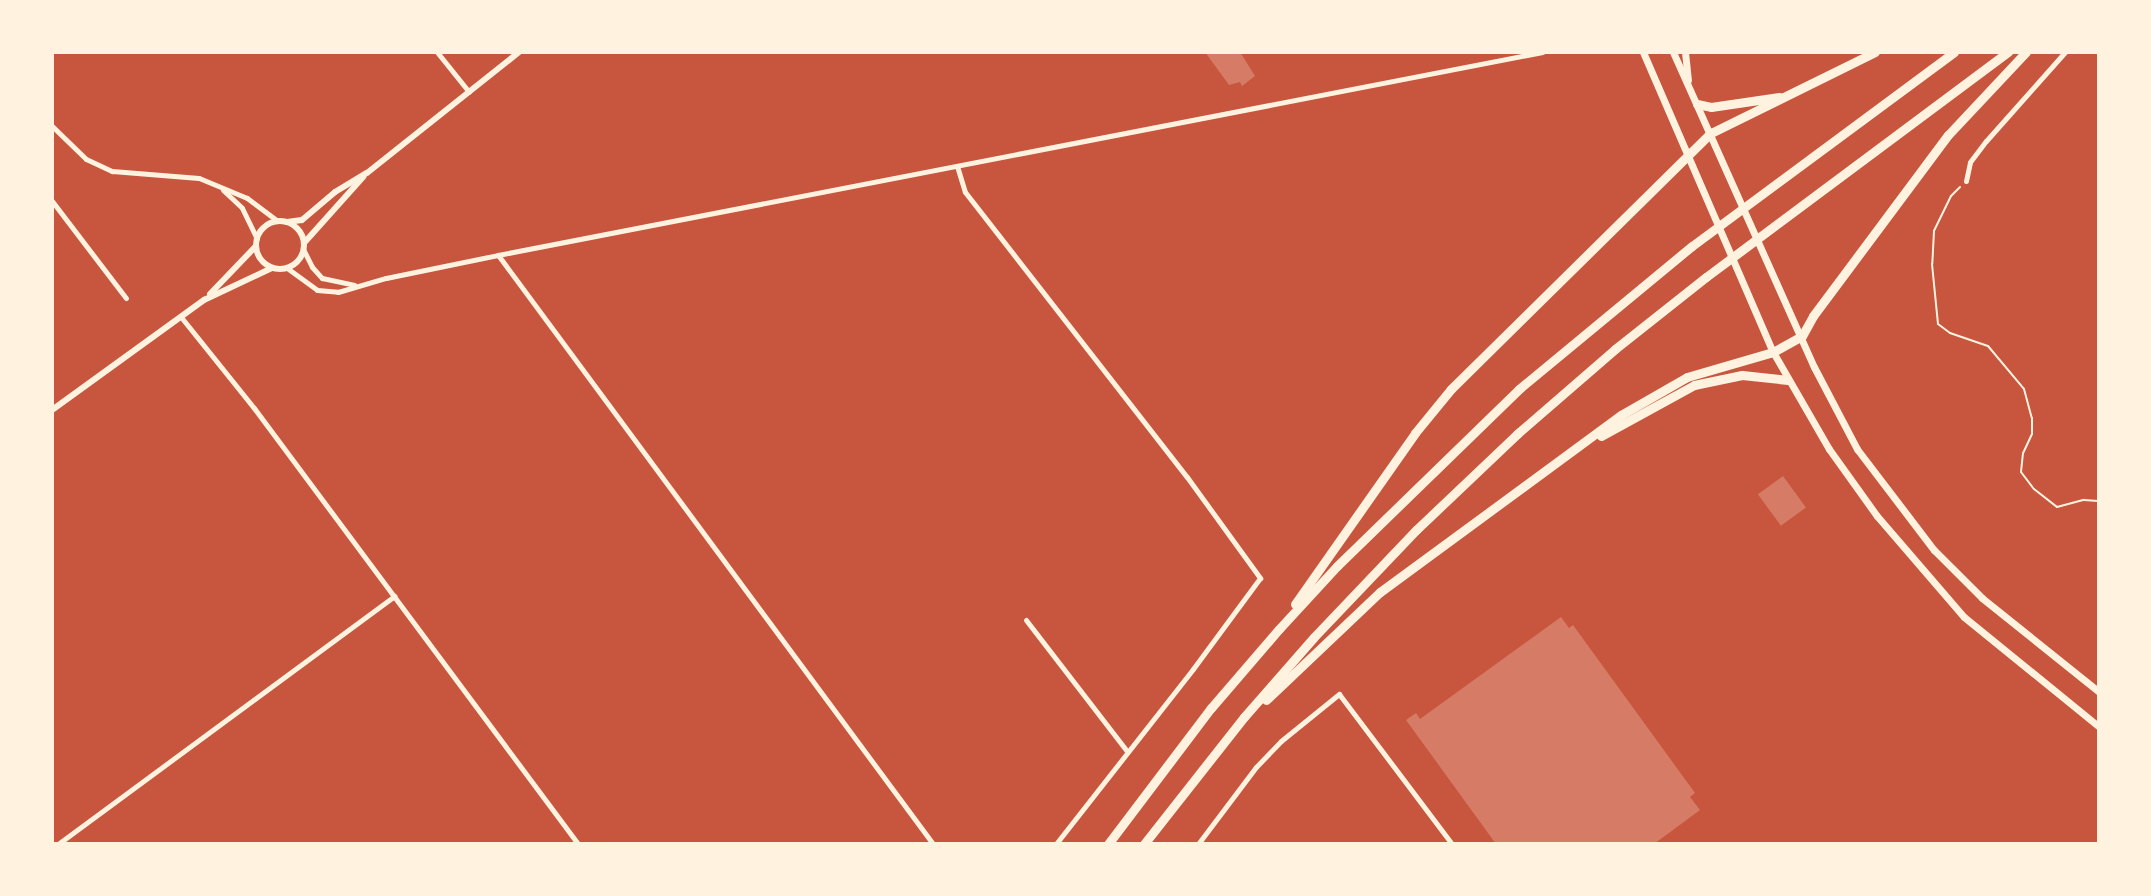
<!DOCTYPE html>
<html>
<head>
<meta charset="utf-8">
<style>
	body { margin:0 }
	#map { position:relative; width:2151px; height:896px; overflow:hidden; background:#c8553d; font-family:"DM Sans",sans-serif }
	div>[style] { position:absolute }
	.building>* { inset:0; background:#d67c66; transform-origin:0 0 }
	.path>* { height:2px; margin:-1px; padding:0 1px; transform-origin:1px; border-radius:1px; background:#fff3e0 }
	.minor>* { height:5px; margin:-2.5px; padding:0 2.5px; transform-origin:2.5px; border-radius:2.5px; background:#fff3e0 }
	.tertiary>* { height:6px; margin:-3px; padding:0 3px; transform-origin:3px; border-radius:3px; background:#fff3e0 }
	.tertiary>.ring { margin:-3px; padding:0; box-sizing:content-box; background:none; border:6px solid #fff3e0; border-radius:50% }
	.secondary>* { height:7px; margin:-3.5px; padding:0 3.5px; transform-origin:3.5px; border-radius:3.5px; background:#fff3e0 }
	.motorway>* { height:9px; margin:-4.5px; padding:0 4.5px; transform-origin:4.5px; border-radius:4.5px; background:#fff3e0 }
	span { translate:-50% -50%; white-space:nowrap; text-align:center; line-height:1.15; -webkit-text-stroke:7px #fff3e0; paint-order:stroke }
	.frame { position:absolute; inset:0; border:54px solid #fff3e0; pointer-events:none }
</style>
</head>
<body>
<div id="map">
	<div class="building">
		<div style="clip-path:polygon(1205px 52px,1240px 52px,1255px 76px,1242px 86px,1240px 82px,1229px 85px)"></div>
		<div style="left:1783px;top:476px;width:39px;height:31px;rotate:54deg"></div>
		<div style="clip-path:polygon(1561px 617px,1569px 628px,1573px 625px,1695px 793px,1690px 797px,1700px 810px,1654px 844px,1496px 844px,1406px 720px,1416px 713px,1420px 719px)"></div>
	</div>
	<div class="path">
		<div style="left:1960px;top:187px;width:13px;rotate:135deg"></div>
		<div style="left:1951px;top:196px;width:39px;rotate:116deg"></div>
		<div style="left:1934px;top:231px;width:33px;rotate:93deg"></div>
		<div style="left:1932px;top:264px;width:60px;rotate:84.3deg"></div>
		<div style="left:1938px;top:324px;width:15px;rotate:37deg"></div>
		<div style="left:1950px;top:333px;width:40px;rotate:18.9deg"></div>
		<div style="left:1988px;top:346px;width:56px;rotate:50.1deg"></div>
		<div style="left:2024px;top:389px;width:30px;rotate:75deg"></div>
		<div style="left:2032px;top:418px;width:16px;rotate:90deg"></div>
		<div style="left:2032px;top:434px;width:21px;rotate:115deg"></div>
		<div style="left:2023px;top:453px;width:19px;rotate:96deg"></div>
		<div style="left:2021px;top:472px;width:21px;rotate:53deg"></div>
		<div style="left:2034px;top:489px;width:29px;rotate:38deg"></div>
		<div style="left:2057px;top:507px;width:28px;rotate:-15deg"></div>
		<div style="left:2084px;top:500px;width:14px;rotate:4deg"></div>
	</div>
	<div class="minor">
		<div style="left:437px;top:52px;width:51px;rotate:51.3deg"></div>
		<div style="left:52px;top:126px;width:47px;rotate:44.1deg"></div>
		<div style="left:86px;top:159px;width:29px;rotate:25deg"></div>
		<div style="left:112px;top:171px;width:87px;rotate:4.6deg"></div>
		<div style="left:199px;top:178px;width:52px;rotate:22.6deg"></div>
		<div style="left:247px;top:198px;width:38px;rotate:37deg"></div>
		<div style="left:957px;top:166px;width:27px;rotate:73deg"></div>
		<div style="left:965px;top:192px;width:361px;rotate:52.1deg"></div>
		<div style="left:1187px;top:477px;width:125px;rotate:54.1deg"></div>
		<div style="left:1260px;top:578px;width:113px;rotate:126.4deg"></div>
		<div style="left:1193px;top:669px;width:222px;rotate:128.1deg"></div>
		<div style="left:1966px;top:181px;width:19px;rotate:-78deg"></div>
		<div style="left:1970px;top:162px;width:26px;rotate:-53deg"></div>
		<div style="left:1986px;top:141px;width:119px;rotate:-48.4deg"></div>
		<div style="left:223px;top:190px;width:26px;rotate:43deg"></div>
		<div style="left:242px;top:208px;width:34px;rotate:64deg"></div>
		<div style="left:52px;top:201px;width:122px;rotate:52.7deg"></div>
		<div style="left:304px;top:251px;width:18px;rotate:63deg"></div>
		<div style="left:312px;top:267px;width:15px;rotate:48deg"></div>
		<div style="left:322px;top:278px;width:33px;rotate:12deg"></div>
		<div style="left:498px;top:255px;width:732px;rotate:53.55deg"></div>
		<div style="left:287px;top:268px;width:37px;rotate:36deg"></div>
		<div style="left:317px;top:290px;width:21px;rotate:5deg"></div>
		<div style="left:338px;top:292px;width:50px;rotate:-16.3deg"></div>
		<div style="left:386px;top:278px;width:114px;rotate:-11.6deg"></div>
		<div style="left:498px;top:255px;width:1064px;rotate:-11deg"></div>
		<div style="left:181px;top:317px;width:117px;rotate:51.3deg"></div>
		<div style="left:254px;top:408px;width:543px;rotate:53.38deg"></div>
		<div style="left:1026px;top:620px;width:165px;rotate:52.4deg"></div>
		<div style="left:58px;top:844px;width:418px;rotate:-36.4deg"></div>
		<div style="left:1198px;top:844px;width:96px;rotate:-53deg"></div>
		<div style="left:1256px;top:767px;width:36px;rotate:-46deg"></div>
		<div style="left:1281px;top:741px;width:75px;rotate:-39deg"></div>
		<div style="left:1339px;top:694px;width:188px;rotate:53deg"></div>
	</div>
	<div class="tertiary">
		<div class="ring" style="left:256px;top:221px;width:42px;height:42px"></div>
		<div style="left:287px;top:222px;width:15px;rotate:-8deg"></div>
		<div style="left:302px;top:220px;width:43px;rotate:-40.3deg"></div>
		<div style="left:335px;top:192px;width:37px;rotate:-31deg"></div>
		<div style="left:367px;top:173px;width:194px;rotate:-38.5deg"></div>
		<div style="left:304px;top:243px;width:89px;rotate:-48.2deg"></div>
		<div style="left:210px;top:294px;width:66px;rotate:-46.2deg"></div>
		<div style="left:52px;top:410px;width:188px;rotate:-35.9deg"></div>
		<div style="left:204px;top:300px;width:75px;rotate:-25.2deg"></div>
	</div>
	<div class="secondary">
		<div style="left:1643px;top:52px;width:327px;rotate:66.6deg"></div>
		<div style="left:1773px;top:352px;width:112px;rotate:60deg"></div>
		<div style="left:1829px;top:449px;width:82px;rotate:54.4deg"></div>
		<div style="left:1877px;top:516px;width:133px;rotate:49.3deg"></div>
		<div style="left:1964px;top:617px;width:173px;rotate:39.1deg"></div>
		<div style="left:1673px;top:52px;width:345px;rotate:65.9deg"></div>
		<div style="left:1814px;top:367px;width:93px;rotate:62.3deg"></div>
		<div style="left:1857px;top:449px;width:127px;rotate:52.7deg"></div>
		<div style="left:1934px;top:550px;width:68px;rotate:45deg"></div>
		<div style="left:1982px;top:598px;width:149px;rotate:38.7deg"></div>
		<div style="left:1685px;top:52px;width:28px;rotate:84deg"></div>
	</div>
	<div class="motorway">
		<div style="left:1697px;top:104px;width:14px;rotate:12deg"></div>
		<div style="left:1711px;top:107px;width:69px;rotate:-8.4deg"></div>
		<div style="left:1601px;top:436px;width:106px;rotate:-28.7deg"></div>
		<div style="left:1694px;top:385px;width:49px;rotate:-11.8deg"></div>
		<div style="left:1742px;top:375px;width:46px;rotate:6.2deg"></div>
		<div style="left:1295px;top:604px;width:209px;rotate:-54.9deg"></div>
		<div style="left:1415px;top:433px;width:57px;rotate:-50.7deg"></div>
		<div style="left:1451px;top:389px;width:365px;rotate:-44.6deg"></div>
		<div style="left:1711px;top:133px;width:183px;rotate:-26.3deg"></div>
		<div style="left:1266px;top:700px;width:157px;rotate:-43.5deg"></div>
		<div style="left:1380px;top:592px;width:299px;rotate:-36.3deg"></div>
		<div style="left:1621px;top:415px;width:76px;rotate:-29.9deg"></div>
		<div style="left:1687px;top:377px;width:90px;rotate:-16.2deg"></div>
		<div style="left:1773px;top:352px;width:33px;rotate:-29deg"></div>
		<div style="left:1802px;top:336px;width:23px;rotate:-61deg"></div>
		<div style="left:1813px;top:316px;width:226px;rotate:-53.3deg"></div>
		<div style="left:1948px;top:135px;width:114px;rotate:-46.8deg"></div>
		<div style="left:1108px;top:844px;width:171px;rotate:-52.9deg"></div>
		<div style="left:1211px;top:708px;width:104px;rotate:-49.3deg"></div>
		<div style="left:1279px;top:629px;width:86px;rotate:-47.4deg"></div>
		<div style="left:1337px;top:566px;width:254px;rotate:-44.2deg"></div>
		<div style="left:1519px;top:389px;width:224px;rotate:-39.6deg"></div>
		<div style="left:1692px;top:246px;width:326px;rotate:-36.5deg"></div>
		<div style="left:1144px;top:844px;width:162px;rotate:-51.8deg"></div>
		<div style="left:1244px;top:717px;width:106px;rotate:-48.8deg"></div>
		<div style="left:1314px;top:637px;width:148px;rotate:-46.4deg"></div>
		<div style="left:1416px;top:530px;width:139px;rotate:-43.5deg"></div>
		<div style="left:1517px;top:434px;width:130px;rotate:-40.9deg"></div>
		<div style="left:1615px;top:349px;width:116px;rotate:-38.4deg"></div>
		<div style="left:1706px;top:277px;width:377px;rotate:-36.7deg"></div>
	</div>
	<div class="frame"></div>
</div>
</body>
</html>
